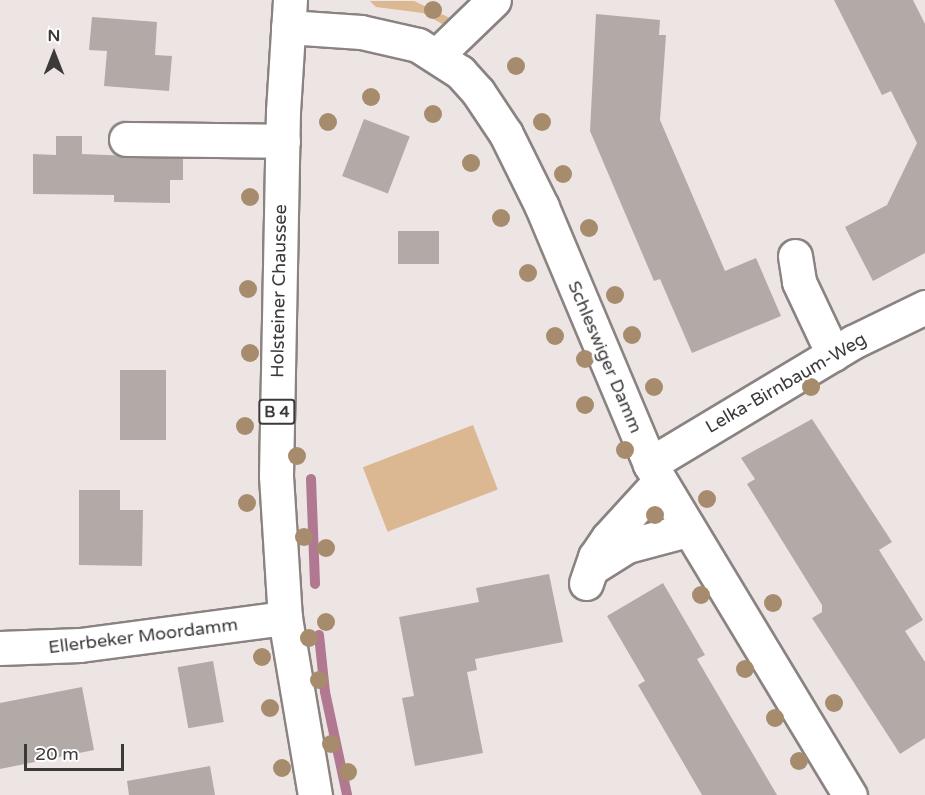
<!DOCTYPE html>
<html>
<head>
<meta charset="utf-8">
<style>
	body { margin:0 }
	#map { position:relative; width:925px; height:795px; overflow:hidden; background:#ede5e3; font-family:"Varela Round",sans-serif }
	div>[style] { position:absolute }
	.green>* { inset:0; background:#dbb892; transform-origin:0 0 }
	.stream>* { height:10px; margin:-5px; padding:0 5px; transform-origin:5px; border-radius:5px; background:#b07891 }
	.building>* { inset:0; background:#b1aaa7; transform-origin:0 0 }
	.roads { filter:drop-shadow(2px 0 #8a8381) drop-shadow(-2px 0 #8a8381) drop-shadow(0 2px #8a8381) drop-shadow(0 -2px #8a8381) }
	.minor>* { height:33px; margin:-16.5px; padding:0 16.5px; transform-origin:16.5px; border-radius:16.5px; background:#fff }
	.major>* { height:33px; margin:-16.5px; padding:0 16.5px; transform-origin:16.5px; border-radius:16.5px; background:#fff }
	.trees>* { width:18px; height:18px; margin:-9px; border-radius:50%; background:#a68c6d }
	span { translate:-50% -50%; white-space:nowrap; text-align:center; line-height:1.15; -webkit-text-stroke:5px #fff; paint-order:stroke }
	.shield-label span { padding:2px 4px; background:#fff; border:2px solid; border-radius:4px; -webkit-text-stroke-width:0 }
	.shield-label { font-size:16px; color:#3c3939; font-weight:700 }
	.street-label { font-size:18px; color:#3c3939 }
	.north { position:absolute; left:24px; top:24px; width:60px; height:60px; -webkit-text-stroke:4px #fff; paint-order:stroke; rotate:0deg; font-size:16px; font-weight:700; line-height:24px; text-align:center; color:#3c3939 }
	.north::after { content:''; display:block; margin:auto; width:21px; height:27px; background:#3c3939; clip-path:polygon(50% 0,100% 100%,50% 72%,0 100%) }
	.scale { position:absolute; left:24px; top:744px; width:100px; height:27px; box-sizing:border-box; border:3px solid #3c3939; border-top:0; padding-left:8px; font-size:18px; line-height:21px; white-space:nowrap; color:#3c3939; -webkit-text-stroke:4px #fff; paint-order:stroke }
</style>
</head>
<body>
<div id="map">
	<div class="green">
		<div style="clip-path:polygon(370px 1px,414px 1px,452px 19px,444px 25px,423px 13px,376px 7px)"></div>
		<div style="left:473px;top:425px;width:69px;height:118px;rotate:69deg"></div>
	</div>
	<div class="stream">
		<div style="left:311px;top:479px;width:105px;rotate:87.8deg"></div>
		<div style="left:319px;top:635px;width:57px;rotate:84deg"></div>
		<div style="left:325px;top:692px;width:105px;rotate:77.9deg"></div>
	</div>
	<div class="building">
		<div style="clip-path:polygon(834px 0,913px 0,925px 24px,925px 253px,873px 281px,845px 227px,887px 205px,917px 143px,891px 91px,882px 95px)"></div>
		<div style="clip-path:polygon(596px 14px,660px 20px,659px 35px,666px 35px,660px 120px,725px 271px,756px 258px,781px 316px,692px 353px,660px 279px,654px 281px,590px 131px)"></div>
		<div style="clip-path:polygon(92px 17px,157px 22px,155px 55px,172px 56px,169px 91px,104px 86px,107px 51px,89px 50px)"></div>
		<div style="left:364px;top:119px;width:49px;height:61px;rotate:21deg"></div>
		<div style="clip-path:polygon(56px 136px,82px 136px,82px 154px,183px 158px,183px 180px,170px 180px,170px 203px,114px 202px,114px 195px,33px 194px,33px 154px,56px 155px)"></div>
		<div style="left:398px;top:231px;width:41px;height:33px"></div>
		<div style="left:120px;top:370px;width:46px;height:70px"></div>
		<div style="clip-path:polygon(812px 419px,892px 542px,879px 550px,923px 620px,905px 631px,925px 662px,925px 738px,900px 754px,812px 618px,822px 612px,822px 605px,747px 484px,755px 479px,741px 458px)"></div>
		<div style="clip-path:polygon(79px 490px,120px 490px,120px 510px,143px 510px,142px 566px,79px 565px)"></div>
		<div style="clip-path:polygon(549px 574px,563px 642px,475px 659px,477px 670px,467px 672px,483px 753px,415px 766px,402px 698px,414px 696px,399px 617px,479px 602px,476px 588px)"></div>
		<div style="clip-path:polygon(663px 583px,705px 655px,697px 659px,777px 795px,702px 795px,638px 685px,645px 681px,607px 616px)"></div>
		<div style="left:213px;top:661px;width:62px;height:36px;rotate:80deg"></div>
		<div style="clip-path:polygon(82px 687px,94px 750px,0 769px,0 703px)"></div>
		<div style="clip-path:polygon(210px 766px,215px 795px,129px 795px,127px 781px)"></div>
	</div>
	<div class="roads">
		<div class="minor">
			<div style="left:288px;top:27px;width:73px;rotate:3.9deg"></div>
			<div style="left:361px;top:32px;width:58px;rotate:12.8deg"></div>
			<div style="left:418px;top:45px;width:50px;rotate:32.7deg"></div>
			<div style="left:460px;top:72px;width:27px;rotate:48deg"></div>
			<div style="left:478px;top:92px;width:50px;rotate:56.3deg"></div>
			<div style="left:506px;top:134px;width:81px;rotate:63.7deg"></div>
			<div style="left:542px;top:207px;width:279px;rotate:67.2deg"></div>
			<div style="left:650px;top:464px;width:387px;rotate:58.9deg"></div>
			<div style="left:437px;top:55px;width:79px;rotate:-44deg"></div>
			<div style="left:126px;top:139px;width:157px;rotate:0.7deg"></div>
			<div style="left:795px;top:256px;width:26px;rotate:81deg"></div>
			<div style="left:799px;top:282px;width:80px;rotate:64.7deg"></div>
			<div style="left:650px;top:464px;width:237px;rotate:-31deg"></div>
			<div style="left:853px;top:342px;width:80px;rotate:-25.9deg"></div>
			<div style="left:595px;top:566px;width:38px;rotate:-32deg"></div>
			<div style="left:627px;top:546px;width:62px;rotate:-14.9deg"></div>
			<div style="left:586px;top:583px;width:28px;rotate:-71deg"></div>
			<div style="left:595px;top:557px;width:23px;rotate:-56deg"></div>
			<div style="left:608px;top:538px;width:77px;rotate:-47.6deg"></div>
			<div style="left:0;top:648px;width:80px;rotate:-2.1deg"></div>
			<div style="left:80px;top:645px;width:207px;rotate:-7.5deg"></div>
		</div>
		<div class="major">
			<div style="left:290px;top:0;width:111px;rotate:93.6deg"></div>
			<div style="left:283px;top:111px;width:365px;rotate:91.1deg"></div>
			<div style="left:276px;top:476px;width:142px;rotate:86.4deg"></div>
			<div style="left:285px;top:618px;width:180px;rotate:80.4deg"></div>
		</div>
	</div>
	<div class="trees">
		<div style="left:433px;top:10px"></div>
		<div style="left:516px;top:66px"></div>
		<div style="left:371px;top:97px"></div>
		<div style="left:433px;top:114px"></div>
		<div style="left:328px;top:122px"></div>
		<div style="left:542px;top:122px"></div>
		<div style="left:471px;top:163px"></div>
		<div style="left:563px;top:174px"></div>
		<div style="left:250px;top:197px"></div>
		<div style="left:501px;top:218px"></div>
		<div style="left:589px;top:228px"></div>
		<div style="left:528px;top:273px"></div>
		<div style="left:248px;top:289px"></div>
		<div style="left:615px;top:295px"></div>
		<div style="left:632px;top:335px"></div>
		<div style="left:555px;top:336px"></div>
		<div style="left:250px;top:353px"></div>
		<div style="left:585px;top:359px"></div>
		<div style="left:654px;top:387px"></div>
		<div style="left:811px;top:387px"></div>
		<div style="left:585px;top:405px"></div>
		<div style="left:245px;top:426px"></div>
		<div style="left:625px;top:450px"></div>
		<div style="left:297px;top:456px"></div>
		<div style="left:707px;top:499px"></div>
		<div style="left:247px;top:503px"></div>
		<div style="left:655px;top:515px"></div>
		<div style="left:304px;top:537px"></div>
		<div style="left:326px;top:548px"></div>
		<div style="left:701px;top:595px"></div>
		<div style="left:773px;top:603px"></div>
		<div style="left:326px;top:622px"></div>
		<div style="left:309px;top:638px"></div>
		<div style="left:262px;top:657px"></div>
		<div style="left:745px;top:669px"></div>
		<div style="left:319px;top:680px"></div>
		<div style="left:834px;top:703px"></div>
		<div style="left:270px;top:708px"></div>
		<div style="left:775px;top:718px"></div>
		<div style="left:331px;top:744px"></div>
		<div style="left:799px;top:761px"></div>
		<div style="left:282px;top:768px"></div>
		<div style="left:348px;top:772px"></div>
	</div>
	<div class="shield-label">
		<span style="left:277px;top:412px">B 4</span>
	</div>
	<div class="street-label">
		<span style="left:279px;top:291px;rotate:-89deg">Holsteiner Chaussee</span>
		<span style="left:605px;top:357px;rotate:67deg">Schleswiger Damm</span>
		<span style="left:786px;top:383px;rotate:-30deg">Lelka-Birnbaum-Weg</span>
		<span style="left:143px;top:636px;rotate:-7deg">Ellerbeker Moordamm</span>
	</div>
	<div class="north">N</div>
	<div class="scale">20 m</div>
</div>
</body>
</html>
